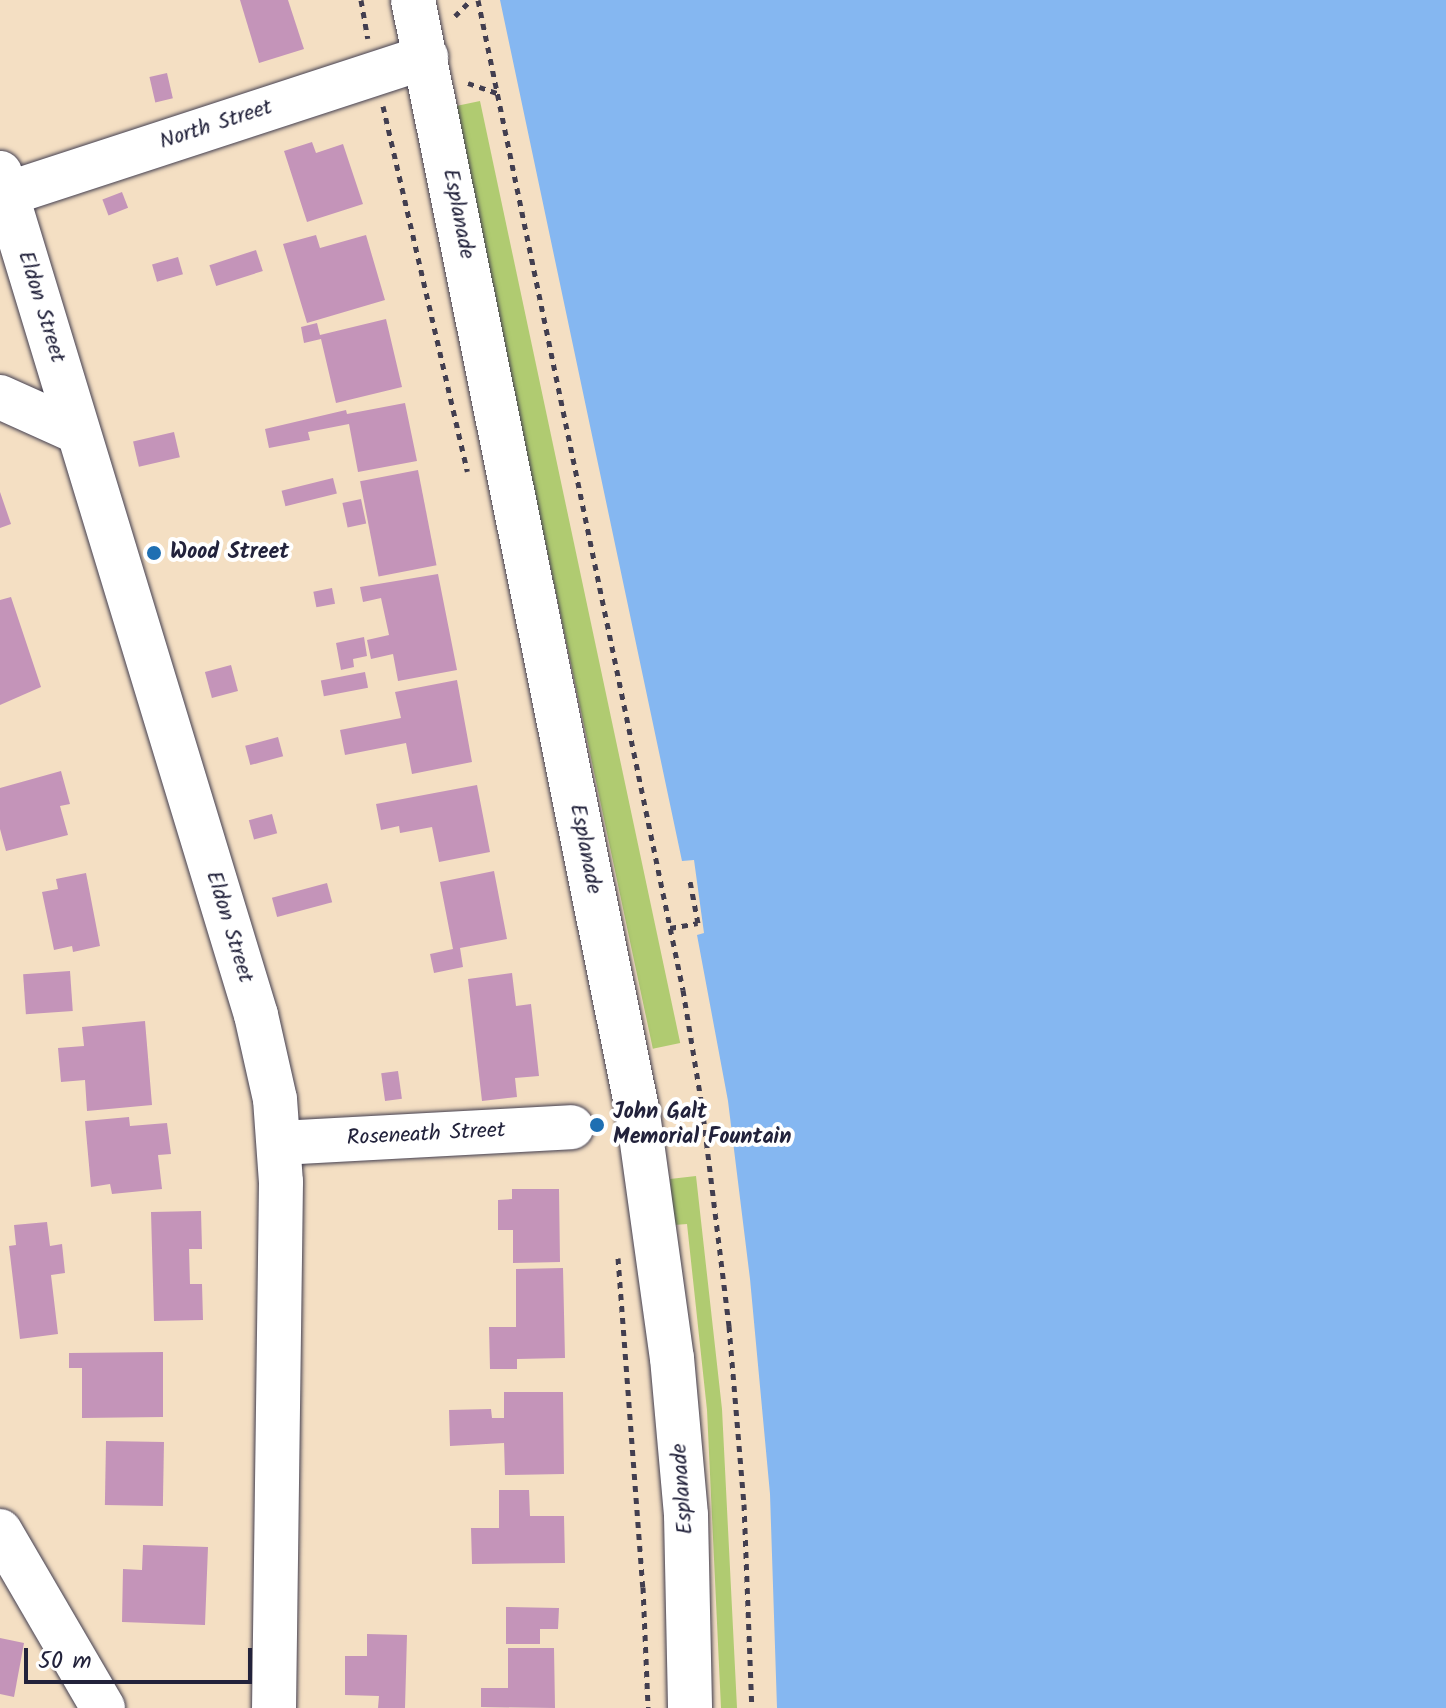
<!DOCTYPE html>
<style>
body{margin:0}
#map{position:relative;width:1446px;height:1708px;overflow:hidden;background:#f4dfc3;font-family:Kalam,sans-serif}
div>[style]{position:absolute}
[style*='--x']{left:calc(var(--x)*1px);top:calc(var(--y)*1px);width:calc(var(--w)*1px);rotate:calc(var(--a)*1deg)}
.green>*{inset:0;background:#b0cb71;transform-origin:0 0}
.water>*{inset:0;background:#85b7f1}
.building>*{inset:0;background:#c494b9;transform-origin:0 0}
.path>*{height:5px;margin-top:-2.5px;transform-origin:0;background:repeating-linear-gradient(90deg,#423e4f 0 6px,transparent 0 12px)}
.roads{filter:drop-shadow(0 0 2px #423e4f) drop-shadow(0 0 2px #423e4f)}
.minor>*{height:44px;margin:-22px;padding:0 22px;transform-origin:22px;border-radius:22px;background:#fff}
.major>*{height:44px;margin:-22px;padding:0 22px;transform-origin:22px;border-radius:22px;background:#fff}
.dots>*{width:22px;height:22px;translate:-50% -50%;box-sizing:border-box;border:4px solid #fff;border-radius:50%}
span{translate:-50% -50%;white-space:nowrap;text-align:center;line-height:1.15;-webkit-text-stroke:8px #fff;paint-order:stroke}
.street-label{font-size:22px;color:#22223b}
.poi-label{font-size:22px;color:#22223b;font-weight:700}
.left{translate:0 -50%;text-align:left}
.scale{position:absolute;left:24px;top:1648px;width:228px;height:36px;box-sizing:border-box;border:4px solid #22223b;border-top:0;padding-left:10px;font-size:24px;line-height:28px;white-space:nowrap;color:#22223b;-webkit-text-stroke:6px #fff;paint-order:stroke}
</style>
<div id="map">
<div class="green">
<div style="left:480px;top:101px;width:963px;height:28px;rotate:78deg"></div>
<div style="clip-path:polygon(696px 1176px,722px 1409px,737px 1708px,721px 1708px,707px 1410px,687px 1224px,674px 1225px,670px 1179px)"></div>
</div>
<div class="water">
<div style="clip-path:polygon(500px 0,1446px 0,1446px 1708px,777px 1708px,770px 1494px,750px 1279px,728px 1101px,697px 935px,704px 933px,694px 860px,682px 861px)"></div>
</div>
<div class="building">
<div style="clip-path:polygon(240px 0,288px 0,304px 49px,259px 63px)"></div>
<div style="left:167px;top:73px;width:26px;height:18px;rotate:77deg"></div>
<div style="clip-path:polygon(312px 142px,316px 153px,343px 144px,363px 204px,307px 222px,284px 151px)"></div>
<div style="left:122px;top:192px;width:17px;height:21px;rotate:69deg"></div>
<div style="clip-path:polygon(316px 235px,320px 248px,366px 235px,385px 300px,307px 323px,283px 244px)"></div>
<div style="left:256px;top:250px;width:22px;height:49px;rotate:72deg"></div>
<div style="left:178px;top:257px;width:18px;height:27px;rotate:74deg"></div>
<div style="clip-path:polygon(386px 319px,402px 387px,336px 403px,321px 339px,304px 343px,301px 327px,317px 323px,320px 335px)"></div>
<div style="clip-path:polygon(405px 403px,417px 461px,358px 472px,349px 424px,308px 432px,310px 440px,269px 448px,265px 429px,346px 410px,347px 414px)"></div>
<div style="left:174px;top:432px;width:26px;height:42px;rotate:77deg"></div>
<div style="left:418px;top:470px;width:97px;height:59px;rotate:79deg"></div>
<div style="left:333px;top:478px;width:16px;height:53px;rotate:76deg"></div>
<div style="clip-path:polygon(0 492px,11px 524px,0 528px)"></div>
<div style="left:361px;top:499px;width:25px;height:19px;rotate:78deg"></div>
<div style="clip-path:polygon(438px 574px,457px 670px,398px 681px,393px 654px,371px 659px,367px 640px,389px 635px,381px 598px,363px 602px,360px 587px)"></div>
<div style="left:332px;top:588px;width:16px;height:19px;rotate:79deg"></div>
<div style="clip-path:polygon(11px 597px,41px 687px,0 705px,0 600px)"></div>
<div style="clip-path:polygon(364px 637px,367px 656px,353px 659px,354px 667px,341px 670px,336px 643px)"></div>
<div style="left:231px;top:665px;width:27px;height:27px;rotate:75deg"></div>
<div style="left:365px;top:672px;width:16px;height:45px;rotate:79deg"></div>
<div style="clip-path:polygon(457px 680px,472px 762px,412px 774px,406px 743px,345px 755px,340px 730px,401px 718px,395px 692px)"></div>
<div style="left:278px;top:737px;width:20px;height:34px;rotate:75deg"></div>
<div style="clip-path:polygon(61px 771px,70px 804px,60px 806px,68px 835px,6px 851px,0 829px,0 788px)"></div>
<div style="clip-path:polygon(477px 785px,490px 852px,439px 862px,432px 827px,400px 833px,399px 826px,381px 830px,376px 804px)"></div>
<div style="left:272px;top:814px;width:20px;height:24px;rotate:75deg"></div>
<div style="clip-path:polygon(494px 871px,507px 939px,460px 948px,463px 967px,434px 973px,430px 954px,453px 949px,440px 882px)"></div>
<div style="clip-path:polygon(86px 873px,100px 946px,73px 952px,72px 946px,54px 950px,42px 892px,58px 889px,56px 879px)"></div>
<div style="left:327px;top:883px;width:20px;height:57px;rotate:75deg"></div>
<div style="left:70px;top:971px;width:40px;height:47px;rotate:86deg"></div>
<div style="clip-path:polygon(512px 973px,516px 1006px,531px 1004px,539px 1076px,515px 1078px,517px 1097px,482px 1101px,468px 979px)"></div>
<div style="clip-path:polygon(145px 1021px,152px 1105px,87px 1111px,85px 1080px,61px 1082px,58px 1048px,84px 1046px,82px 1027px)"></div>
<div style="left:398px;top:1071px;width:28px;height:17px;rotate:82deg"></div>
<div style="clip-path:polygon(129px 1117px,130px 1126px,167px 1123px,171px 1154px,158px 1155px,162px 1189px,112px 1194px,110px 1184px,91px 1187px,85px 1121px)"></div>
<div style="clip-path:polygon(512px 1189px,559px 1189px,560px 1262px,513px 1263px,513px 1230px,498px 1230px,498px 1200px,512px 1199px)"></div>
<div style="clip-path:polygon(201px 1211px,202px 1249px,189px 1249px,190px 1284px,202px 1284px,203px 1320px,154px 1321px,151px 1212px)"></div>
<div style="clip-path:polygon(47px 1222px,50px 1246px,62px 1244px,65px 1273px,51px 1275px,58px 1334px,20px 1339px,9px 1246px,16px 1245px,14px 1225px)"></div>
<div style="clip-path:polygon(563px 1268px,565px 1358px,517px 1359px,517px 1369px,490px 1369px,489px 1327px,516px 1327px,516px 1269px)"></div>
<div style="clip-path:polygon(163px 1352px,163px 1417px,82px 1418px,82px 1368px,69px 1368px,69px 1353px)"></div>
<div style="clip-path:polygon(504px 1392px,563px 1392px,564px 1474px,505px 1475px,504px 1443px,450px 1446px,449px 1410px,491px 1409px,492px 1418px,504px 1418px)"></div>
<div style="left:106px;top:1441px;width:58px;height:64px;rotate:1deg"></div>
<div style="clip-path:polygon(499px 1490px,529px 1490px,530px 1516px,564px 1516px,565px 1563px,472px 1564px,471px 1528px,499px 1528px)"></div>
<div style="clip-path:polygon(143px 1545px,208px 1547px,205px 1625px,122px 1622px,123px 1569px,142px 1570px)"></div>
<div style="clip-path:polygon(506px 1607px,559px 1608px,558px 1629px,540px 1629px,540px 1644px,506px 1644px)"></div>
<div style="clip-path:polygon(367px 1634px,407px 1635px,405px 1708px,378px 1708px,379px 1696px,345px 1695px,345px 1656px,367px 1656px)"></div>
<div style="clip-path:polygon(0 1638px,24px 1643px,14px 1697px,0 1694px)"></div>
<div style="clip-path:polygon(508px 1648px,554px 1648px,555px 1708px,481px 1707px,481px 1688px,508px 1688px)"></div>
</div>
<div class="path">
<div style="--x:361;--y:0;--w:39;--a:80"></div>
<div style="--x:478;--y:0;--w:1011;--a:78.3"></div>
<div style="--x:683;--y:990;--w:118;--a:80.7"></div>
<div style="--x:702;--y:1106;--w:222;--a:83"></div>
<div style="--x:729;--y:1326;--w:179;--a:85.2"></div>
<div style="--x:744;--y:1504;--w:204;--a:87.8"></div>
<div style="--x:455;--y:16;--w:23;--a:-45"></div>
<div style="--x:468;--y:83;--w:31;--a:19"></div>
<div style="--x:383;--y:106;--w:375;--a:77"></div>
<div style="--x:670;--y:928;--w:28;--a:-10"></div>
<div style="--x:698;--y:923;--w:43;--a:-100.8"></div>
<div style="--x:675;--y:1109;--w:27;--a:-6"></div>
<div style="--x:618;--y:1258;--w:330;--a:85.7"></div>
<div style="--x:643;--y:1587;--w:121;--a:87.6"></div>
</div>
<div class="roads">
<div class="minor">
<div style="--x:413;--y:0;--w:1136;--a:78.58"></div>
<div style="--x:638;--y:1114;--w:246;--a:82.1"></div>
<div style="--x:672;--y:1358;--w:158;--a:84.9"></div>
<div style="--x:686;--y:1515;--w:193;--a:88.8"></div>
<div style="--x:7;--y:194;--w:441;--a:-18.1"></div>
<div style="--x:0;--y:397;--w:85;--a:24.2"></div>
<div style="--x:279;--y:1143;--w:293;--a:-3.1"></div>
<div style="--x:0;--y:1531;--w:205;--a:59.8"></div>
</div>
<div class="major">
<div style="--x:0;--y:173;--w:880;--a:73.09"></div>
<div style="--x:256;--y:1015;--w:86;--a:77.3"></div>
<div style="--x:275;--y:1099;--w:83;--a:85.9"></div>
<div style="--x:281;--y:1182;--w:526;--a:90.76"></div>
</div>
</div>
<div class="dots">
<div style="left:154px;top:553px;background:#1f6fb2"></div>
<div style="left:597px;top:1125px;background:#1f6fb2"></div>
</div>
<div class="street-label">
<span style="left:216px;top:125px;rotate:-18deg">North Street</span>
<span style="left:458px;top:214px;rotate:79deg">Esplanade</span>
<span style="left:41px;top:307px;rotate:73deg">Eldon Street</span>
<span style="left:585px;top:849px;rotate:79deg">Esplanade</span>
<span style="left:229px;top:927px;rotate:73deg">Eldon Street</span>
<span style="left:426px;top:1135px;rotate:-3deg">Roseneath Street</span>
<span style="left:683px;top:1489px;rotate:-94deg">Esplanade</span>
</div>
<div class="poi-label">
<span class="left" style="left:170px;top:553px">Wood Street</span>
<span class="left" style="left:613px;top:1125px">John Galt<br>Memorial Fountain</span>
</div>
<div class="scale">50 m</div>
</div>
